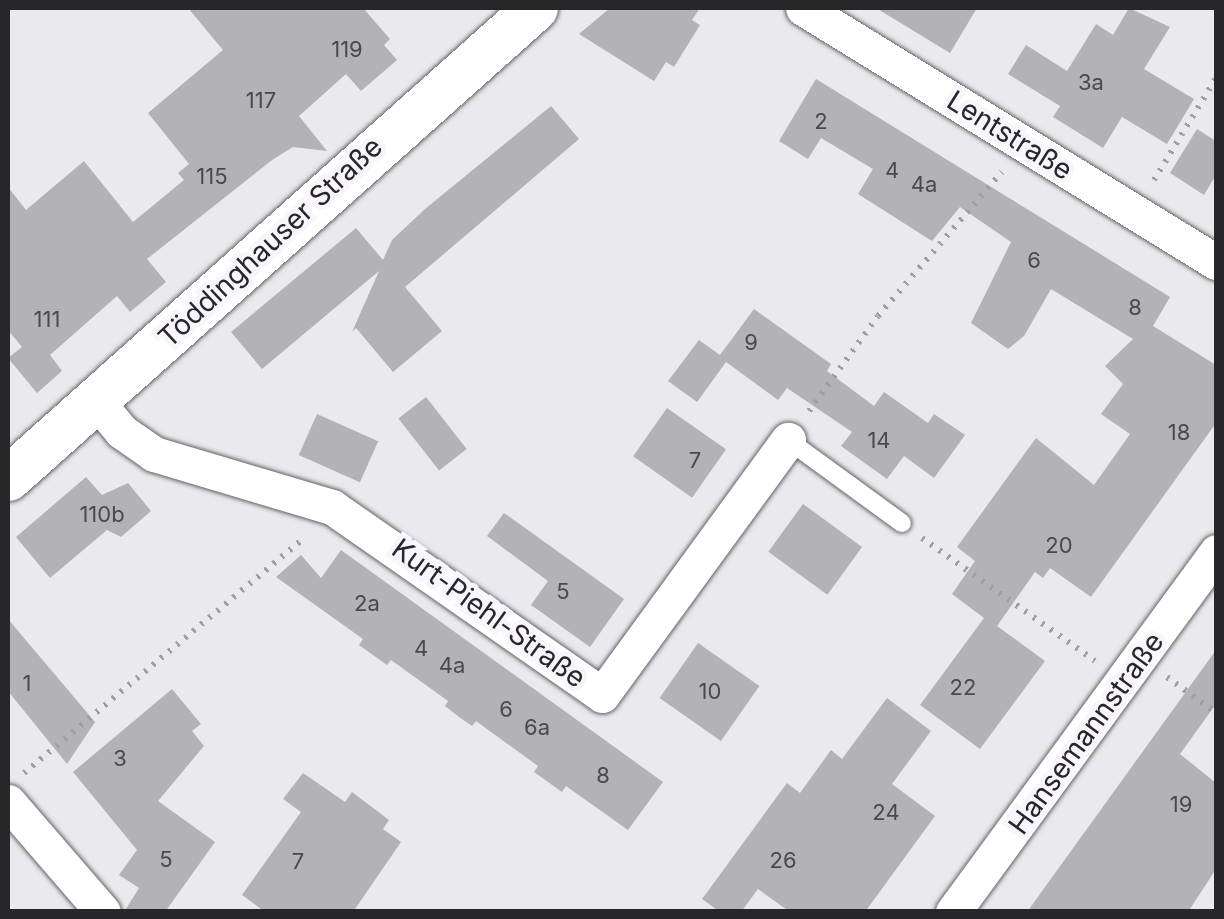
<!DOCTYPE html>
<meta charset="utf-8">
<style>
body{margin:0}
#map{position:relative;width:1224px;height:919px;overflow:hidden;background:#eae9ee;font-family:Inter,sans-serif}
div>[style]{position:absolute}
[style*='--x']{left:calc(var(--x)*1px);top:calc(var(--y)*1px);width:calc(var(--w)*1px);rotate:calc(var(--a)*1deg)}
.building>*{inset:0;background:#b3b2b7;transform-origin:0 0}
.path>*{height:6px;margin-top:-3px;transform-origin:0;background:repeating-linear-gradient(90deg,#9f9ea1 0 2.5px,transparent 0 10.5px)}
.roads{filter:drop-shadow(0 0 2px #636267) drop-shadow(0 0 2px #636267)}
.service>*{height:18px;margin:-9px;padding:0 9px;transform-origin:9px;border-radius:9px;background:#fff}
.minor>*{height:35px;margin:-17.5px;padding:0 17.5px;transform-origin:17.5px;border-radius:17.5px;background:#fff}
.tertiary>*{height:45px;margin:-22.5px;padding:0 22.5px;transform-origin:22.5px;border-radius:22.5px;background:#fff}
span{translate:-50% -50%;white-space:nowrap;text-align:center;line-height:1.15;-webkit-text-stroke:10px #f8f6fc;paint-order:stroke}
.number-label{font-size:22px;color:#4a494c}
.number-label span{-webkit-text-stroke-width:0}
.street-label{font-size:28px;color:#272628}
.frame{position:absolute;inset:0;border:10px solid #272628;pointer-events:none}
</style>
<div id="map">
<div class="building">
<div style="clip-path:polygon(188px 8px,363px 8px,390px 39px,384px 45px,397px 60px,361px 91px,346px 74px,299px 116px,327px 151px,293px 147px,272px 160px,147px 259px,166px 282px,130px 312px,117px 296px,50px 355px,62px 371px,37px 393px,8px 358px,22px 347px,8px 330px,8px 187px,26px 210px,84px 161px,133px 222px,184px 180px,178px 173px,189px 164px,148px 113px,223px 50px)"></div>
<div style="clip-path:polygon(610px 8px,700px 8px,692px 20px,700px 25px,674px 67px,666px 62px,654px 81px,579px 34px)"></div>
<div style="clip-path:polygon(876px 8px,977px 8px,950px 53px)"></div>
<div style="clip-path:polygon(1129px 8px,1170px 27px,1144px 69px,1194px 99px,1167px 144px,1122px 117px,1103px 148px,1053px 117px,1060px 106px,1008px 74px,1026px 45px,1067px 71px,1096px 24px,1113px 35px)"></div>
<div style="clip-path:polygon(816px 79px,1170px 297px,1153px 326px,1216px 365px,1216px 423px,1091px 597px,1050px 568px,1043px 578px,1035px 572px,997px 626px,1045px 661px,980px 749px,920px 705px,984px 618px,952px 594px,975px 561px,957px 547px,1036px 438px,1094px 485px,1130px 434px,1101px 414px,1123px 384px,1105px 366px,1133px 339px,1051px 289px,1024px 336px,1008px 349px,971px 323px,1011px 242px,960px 207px,932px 241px,858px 194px,873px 169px,821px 138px,808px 159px,779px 141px)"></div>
<div style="clip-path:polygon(551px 106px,579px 139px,405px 287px,442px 331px,393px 372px,356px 328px,352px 332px,379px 271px,262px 369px,231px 332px,356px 228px,383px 260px,392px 240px,425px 209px)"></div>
<div style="clip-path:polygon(1197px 129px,1216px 141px,1216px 175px,1204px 195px,1170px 173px)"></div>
<div style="clip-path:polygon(754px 309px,831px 364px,827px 371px,874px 406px,884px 392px,928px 423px,934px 414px,965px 435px,934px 478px,904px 456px,887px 479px,841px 446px,852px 432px,787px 388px,778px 400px,726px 362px,697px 402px,668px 381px,699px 340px,720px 355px)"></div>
<div style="left:426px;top:397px;width:66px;height:35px;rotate:52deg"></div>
<div style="left:667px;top:408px;width:72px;height:59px;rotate:35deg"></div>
<div style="left:317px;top:414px;width:67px;height:45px;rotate:24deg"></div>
<div style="clip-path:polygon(86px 477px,102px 495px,128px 483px,151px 511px,121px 537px,107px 530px,50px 578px,16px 537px)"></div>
<div style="left:803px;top:504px;width:73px;height:59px;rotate:36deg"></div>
<div style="clip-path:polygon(504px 513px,624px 599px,590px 647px,531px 605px,548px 581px,487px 536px)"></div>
<div style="clip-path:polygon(341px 550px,663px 782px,628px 830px,566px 786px,562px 792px,534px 772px,538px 766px,476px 721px,472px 726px,459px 717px,445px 706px,448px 701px,391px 660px,387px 665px,359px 645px,363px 639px,276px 577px,301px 555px,321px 578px)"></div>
<div style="clip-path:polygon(8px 619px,95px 722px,67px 764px,8px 691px)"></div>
<div style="left:698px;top:643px;width:75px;height:67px;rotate:35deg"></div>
<div style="clip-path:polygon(1216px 650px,1216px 704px,1180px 754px,1216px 783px,1216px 869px,1188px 912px,1027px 912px)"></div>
<div style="clip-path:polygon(172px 689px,201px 724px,192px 731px,204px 746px,158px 801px,215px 842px,165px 912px,124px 912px,139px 888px,119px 875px,137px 850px,73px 772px)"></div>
<div style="clip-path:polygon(887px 698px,931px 731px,892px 784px,935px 816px,865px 912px,790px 912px,758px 889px,741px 912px,720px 912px,702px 899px,787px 783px,800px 793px,831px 750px,842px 759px)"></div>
<div style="clip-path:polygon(303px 773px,345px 802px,352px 792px,389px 820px,383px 829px,401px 842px,353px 912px,265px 912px,242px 895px,301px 812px,283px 799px)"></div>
</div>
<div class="path">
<div style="--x:1154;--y:180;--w:119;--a:-58.7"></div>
<div style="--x:809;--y:411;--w:117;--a:-54"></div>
<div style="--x:878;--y:316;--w:190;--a:-49.3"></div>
<div style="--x:922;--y:538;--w:212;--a:35.4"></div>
<div style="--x:1167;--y:677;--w:61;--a:36.3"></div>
<div style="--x:24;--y:773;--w:367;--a:-40"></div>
</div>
<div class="roads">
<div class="service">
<div style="--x:788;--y:440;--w:141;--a:36.1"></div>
</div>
<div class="minor">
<div style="--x:803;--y:8;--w:485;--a:31.6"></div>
<div style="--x:97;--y:402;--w:38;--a:50"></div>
<div style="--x:121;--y:431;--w:40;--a:34.9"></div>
<div style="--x:154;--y:454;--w:186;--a:16.6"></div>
<div style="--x:332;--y:507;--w:329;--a:34.8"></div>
<div style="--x:602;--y:695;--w:316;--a:-53.9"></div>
<div style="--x:8;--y:802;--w:145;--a:49.2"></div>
<div style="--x:953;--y:912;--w:446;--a:-53.8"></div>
</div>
<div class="tertiary">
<div style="--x:8;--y:478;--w:706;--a:-41.73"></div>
</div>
</div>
<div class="number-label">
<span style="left:347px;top:50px">119</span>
<span style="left:1091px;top:83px">3a</span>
<span style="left:261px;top:101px">117</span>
<span style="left:821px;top:122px">2</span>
<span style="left:892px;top:171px">4</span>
<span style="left:212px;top:177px">115</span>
<span style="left:924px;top:185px">4a</span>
<span style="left:1034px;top:261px">6</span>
<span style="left:1135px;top:308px">8</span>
<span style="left:47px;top:320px">111</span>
<span style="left:751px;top:343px">9</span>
<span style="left:1179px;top:433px">18</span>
<span style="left:879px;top:441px">14</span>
<span style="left:695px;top:461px">7</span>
<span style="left:102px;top:515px">110b</span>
<span style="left:1059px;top:546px">20</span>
<span style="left:563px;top:592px">5</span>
<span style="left:367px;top:604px">2a</span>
<span style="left:421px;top:649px">4</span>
<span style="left:452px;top:666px">4a</span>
<span style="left:27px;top:684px">1</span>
<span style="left:963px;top:688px">22</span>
<span style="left:710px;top:692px">10</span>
<span style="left:506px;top:710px">6</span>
<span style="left:537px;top:728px">6a</span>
<span style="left:120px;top:759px">3</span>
<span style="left:603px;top:776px">8</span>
<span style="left:1181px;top:805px">19</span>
<span style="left:886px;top:813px">24</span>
<span style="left:166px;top:860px">5</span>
<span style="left:783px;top:861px">26</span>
<span style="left:298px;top:862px">7</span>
</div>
<div class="street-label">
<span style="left:1010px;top:135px;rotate:32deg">Lentstraße</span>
<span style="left:270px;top:242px;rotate:-43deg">Töddinghauser Straße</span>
<span style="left:489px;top:613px;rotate:36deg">Kurt-Piehl-Straße</span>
<span style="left:1086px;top:733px;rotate:-54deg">Hansemannstraße</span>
</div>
<div class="frame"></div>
</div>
